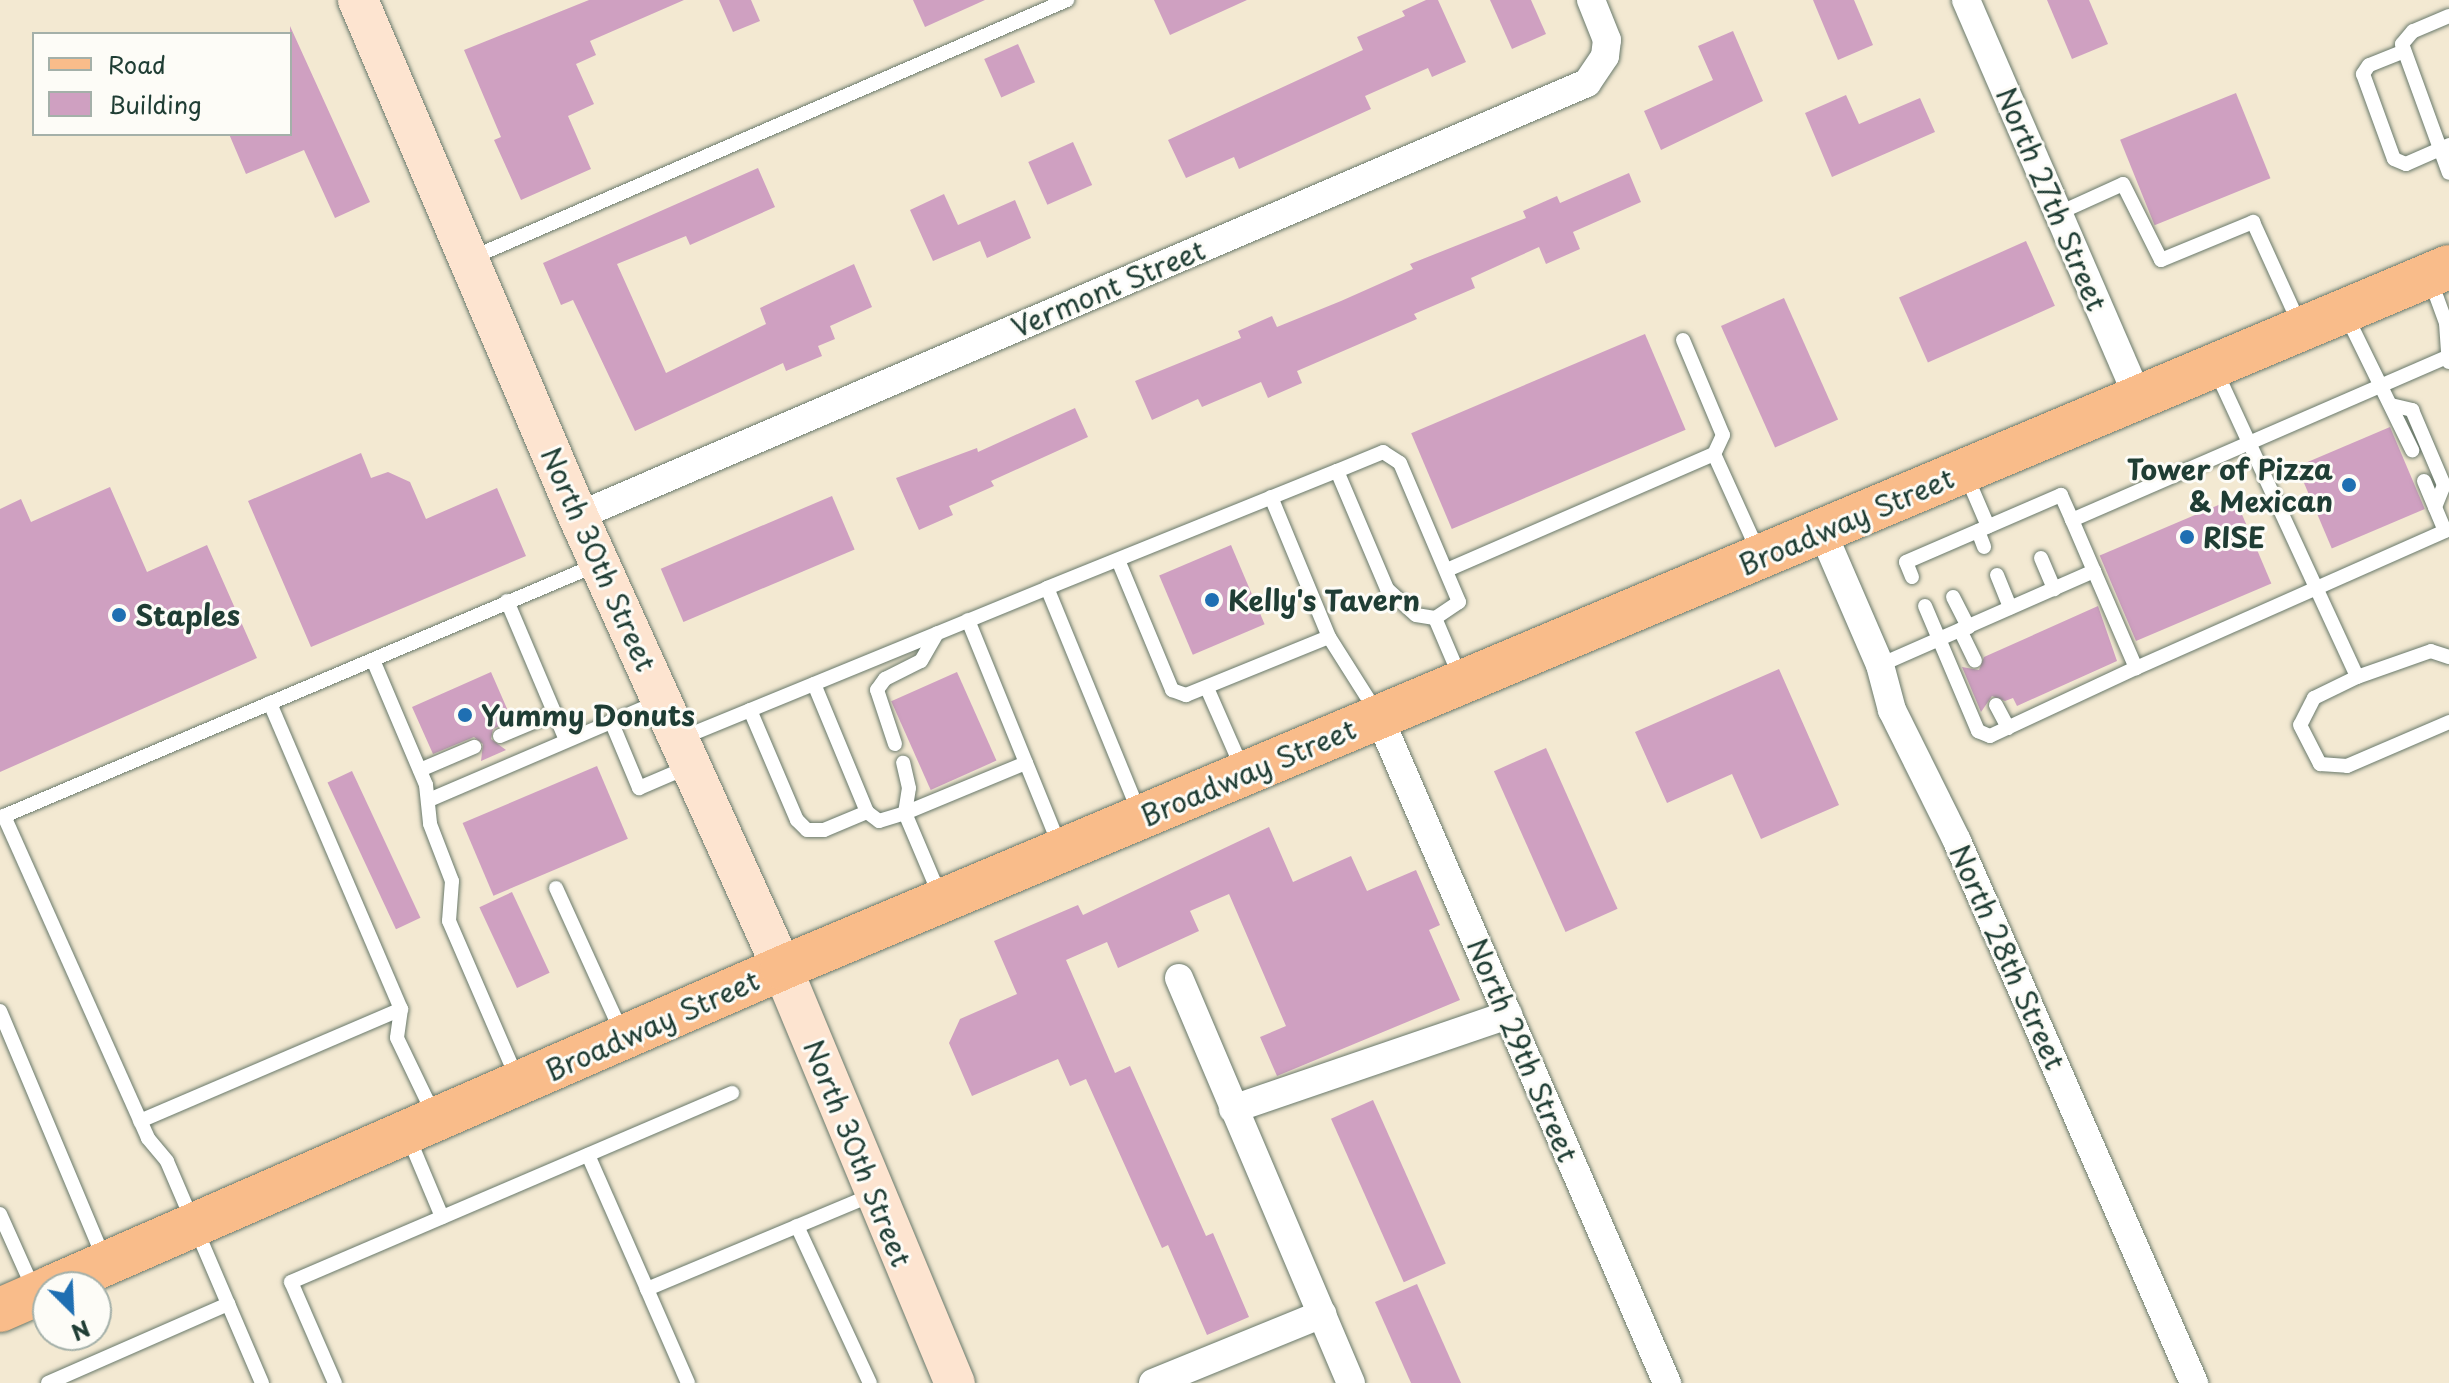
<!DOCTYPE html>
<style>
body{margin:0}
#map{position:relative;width:2449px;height:1383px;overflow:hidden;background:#f3e9d2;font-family:"Playpen Sans",sans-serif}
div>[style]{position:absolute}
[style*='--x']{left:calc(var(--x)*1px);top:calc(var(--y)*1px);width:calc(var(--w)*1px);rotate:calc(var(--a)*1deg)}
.building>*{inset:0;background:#cfa0c1;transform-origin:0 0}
.roads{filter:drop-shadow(0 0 2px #69796b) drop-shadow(0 0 2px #69796b)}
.lane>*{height:14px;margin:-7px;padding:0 7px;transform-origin:7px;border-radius:7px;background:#fff}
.street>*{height:28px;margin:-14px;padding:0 14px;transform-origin:14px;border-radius:14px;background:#fff}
.secondary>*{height:40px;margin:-20px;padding:0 20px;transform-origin:20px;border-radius:20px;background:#fde4d0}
.primary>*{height:44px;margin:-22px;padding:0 22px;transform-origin:22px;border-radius:22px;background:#f9bc8a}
.dots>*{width:22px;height:22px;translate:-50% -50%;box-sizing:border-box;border:4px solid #fdfcf7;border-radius:50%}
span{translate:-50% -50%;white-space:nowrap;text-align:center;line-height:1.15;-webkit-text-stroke:6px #fdfcf7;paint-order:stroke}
.street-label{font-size:28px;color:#1f3d34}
.poi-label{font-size:28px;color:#1f3d34;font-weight:700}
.right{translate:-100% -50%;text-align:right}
.left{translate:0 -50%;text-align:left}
.legend{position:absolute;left:32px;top:32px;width:260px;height:104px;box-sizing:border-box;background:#fdfcf7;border:2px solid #a4b0a9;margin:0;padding:10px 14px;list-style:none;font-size:24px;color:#1f3d34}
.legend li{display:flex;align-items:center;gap:16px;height:40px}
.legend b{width:40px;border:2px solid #a4b0a9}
.north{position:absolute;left:32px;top:1271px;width:80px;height:80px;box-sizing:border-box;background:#fdfcf7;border:2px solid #a4b0a9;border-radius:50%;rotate:156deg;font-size:22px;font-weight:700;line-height:32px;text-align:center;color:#1f3d34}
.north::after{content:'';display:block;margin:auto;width:28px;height:36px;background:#1f6fb2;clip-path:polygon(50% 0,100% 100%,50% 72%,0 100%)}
</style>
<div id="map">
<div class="building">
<div style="clip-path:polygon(589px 0,684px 0,590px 41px,596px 55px,576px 64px,594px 104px,568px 116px,591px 169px,521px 200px,494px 140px,501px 137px,464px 50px)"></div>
<div style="clip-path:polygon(719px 0,751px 0,760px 21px,733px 32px)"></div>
<div style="clip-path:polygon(913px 0,985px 0,925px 27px)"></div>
<div style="clip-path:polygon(1154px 0,1247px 0,1170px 35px)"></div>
<div style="clip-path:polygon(1426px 0,1438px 0,1466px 62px,1432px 77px,1428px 68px,1365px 96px,1371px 109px,1239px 169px,1234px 157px,1186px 178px,1168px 140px,1363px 50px,1357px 37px,1405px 16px,1402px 11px)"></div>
<div style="clip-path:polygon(1490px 0,1531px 0,1546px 34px,1512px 49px)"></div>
<div style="clip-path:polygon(1813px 0,1854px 0,1873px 45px,1838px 60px)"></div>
<div style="clip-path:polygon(2047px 0,2089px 0,2108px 44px,2072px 59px)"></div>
<div style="clip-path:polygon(290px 26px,370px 202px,335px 218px,304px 150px,246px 174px,229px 134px,290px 134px)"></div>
<div style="clip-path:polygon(1733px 31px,1763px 101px,1661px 150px,1644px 111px,1713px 80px,1698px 46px)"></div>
<div style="left:1018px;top:44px;width:42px;height:37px;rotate:66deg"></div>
<div style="left:2236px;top:93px;width:92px;height:125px;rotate:68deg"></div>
<div style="clip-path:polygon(1846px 95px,1859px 124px,1920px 98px,1935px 132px,1832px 177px,1805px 113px)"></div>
<div style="left:1073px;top:142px;width:47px;height:49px;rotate:66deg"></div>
<div style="clip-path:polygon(758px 168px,775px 207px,690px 245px,686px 236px,617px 264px,666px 373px,766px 324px,760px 308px,854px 264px,872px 307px,830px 326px,835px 339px,818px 346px,822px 356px,786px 371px,783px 363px,635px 431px,573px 300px,561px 305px,543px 263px)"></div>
<div style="clip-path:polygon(1629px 173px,1641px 202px,1573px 232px,1580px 249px,1546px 264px,1539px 247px,1471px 278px,1475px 288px,1414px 314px,1417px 319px,1297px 371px,1302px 383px,1268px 398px,1261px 382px,1202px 407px,1198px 399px,1152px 420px,1135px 381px,1241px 338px,1238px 331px,1272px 316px,1277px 327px,1341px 301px,1413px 269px,1410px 264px,1526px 218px,1523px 211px,1557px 196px,1560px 203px)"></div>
<div style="clip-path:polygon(944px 194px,958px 225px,1015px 200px,1031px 238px,987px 258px,980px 241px,933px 261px,910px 210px)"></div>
<div style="left:2026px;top:241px;width:71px;height:139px;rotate:66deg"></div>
<div style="left:1784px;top:298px;width:133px;height:69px;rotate:66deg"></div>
<div style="left:1645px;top:334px;width:104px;height:254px;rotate:67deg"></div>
<div style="clip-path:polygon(1075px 408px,1088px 437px,991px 481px,994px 486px,949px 506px,953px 515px,919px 530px,896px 478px,977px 448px,978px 452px)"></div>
<div style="left:2390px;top:427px;width:89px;height:101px;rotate:67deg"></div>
<div style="clip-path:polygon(361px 453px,371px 478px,388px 472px,410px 482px,426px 519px,497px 488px,526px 556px,311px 647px,248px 501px)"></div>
<div style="clip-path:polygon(110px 487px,147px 572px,207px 545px,257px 658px,0 772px,0 509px,21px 499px,31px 522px)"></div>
<div style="left:832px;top:496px;width:58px;height:186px;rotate:67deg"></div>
<div style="left:2235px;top:498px;width:93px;height:147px;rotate:67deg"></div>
<div style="left:1231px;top:545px;width:86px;height:78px;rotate:67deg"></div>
<div style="clip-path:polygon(2098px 606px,2117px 661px,2017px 706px,2013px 698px,2005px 701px,1992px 696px,1981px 712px,1962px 667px,1979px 670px,1984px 657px)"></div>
<div style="clip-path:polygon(1779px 669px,1839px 805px,1761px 839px,1732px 774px,1667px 803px,1635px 732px)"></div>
<div style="clip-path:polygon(491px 672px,512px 720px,493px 729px,491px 739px,506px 750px,481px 761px,483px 744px,474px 737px,433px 754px,412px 707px)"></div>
<div style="left:957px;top:672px;width:97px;height:72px;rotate:66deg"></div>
<div style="left:1546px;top:748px;width:176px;height:57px;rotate:66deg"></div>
<div style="left:597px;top:766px;width:79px;height:146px;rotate:67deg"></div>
<div style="left:352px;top:771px;width:162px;height:27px;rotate:65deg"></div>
<div style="clip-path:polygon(1269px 827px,1293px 882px,1351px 856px,1367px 891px,1416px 870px,1440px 925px,1429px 930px,1460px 1000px,1277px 1076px,1260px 1037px,1286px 1026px,1229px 894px,1190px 911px,1199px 931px,1118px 968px,1107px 942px,1066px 960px,1115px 1073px,1130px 1066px,1206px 1236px,1213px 1233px,1249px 1317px,1207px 1335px,1168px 1245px,1162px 1248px,1086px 1079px,1070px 1086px,1058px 1059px,972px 1096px,949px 1043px,960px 1019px,1017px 994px,994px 941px,1078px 905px,1083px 915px)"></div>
<div style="left:512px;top:892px;width:89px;height:36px;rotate:65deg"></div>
<div style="left:1373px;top:1100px;width:179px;height:46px;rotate:66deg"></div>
<div style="clip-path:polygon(1417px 1284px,1461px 1383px,1411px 1383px,1375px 1302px)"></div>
</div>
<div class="roads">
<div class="lane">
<div style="--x:2449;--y:16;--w:39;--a:157"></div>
<div style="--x:2413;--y:31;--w:17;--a:130"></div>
<div style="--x:2402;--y:44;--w:137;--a:70"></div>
<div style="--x:2402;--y:52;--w:35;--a:158"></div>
<div style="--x:2369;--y:65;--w:11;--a:124"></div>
<div style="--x:2363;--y:74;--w:90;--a:70"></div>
<div style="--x:2394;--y:159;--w:13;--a:23"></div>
<div style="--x:2406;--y:164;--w:47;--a:-23.8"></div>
<div style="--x:2059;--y:213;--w:70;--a:-24.4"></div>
<div style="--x:2123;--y:184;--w:85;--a:63.4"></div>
<div style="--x:2161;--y:260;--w:100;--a:-22.4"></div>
<div style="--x:2253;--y:222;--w:113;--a:65.5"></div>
<div style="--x:469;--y:259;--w:652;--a:-23.42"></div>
<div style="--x:2430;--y:279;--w:47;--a:70"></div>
<div style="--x:2446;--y:323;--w:39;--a:86"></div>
<div style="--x:2345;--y:313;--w:153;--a:63.9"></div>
<div style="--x:1683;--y:340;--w:103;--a:67.2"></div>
<div style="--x:1723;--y:435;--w:21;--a:115"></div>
<div style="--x:2215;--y:369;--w:339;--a:65.2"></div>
<div style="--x:2391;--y:405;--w:22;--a:13"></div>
<div style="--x:2412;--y:410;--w:82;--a:66.9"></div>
<div style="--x:2444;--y:485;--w:24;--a:112"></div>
<div style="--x:1337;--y:471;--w:50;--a:-22.4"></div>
<div style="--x:1383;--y:452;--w:20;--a:33"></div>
<div style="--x:1400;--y:463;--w:151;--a:67"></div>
<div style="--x:1459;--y:602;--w:29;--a:146"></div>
<div style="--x:1966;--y:475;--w:56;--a:66.7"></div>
<div style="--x:2424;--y:481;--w:54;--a:67.2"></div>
<div style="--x:1271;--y:497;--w:152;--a:67.5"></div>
<div style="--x:1978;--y:531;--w:17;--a:69"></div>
<div style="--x:2041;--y:558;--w:34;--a:67"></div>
<div style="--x:1118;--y:560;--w:141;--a:67.4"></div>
<div style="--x:1172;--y:690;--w:15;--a:20"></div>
<div style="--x:1186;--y:695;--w:154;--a:-22.1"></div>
<div style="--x:1329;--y:637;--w:90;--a:57.7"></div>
<div style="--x:1447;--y:570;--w:291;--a:-23.5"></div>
<div style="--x:1714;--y:454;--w:109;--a:65.6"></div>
<div style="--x:2094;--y:571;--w:56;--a:-113.3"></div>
<div style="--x:2072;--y:520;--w:409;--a:-23.5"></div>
<div style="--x:1997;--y:575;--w:35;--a:68"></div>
<div style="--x:1912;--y:577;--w:16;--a:-112"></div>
<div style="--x:1906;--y:562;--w:169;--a:-23.4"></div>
<div style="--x:2061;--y:495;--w:27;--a:66"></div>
<div style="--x:1953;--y:597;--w:34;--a:63"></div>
<div style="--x:507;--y:601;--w:151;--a:67"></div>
<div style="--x:1925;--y:606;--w:136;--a:67"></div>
<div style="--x:1978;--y:731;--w:13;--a:23"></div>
<div style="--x:1990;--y:736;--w:161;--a:-25"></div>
<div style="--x:968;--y:620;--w:245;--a:67.9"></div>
<div style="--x:1960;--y:630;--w:34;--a:64"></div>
<div style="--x:2449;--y:657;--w:19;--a:-162"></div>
<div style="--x:2431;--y:651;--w:78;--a:160.6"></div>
<div style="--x:2357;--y:677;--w:48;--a:154"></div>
<div style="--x:2314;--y:698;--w:30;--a:117"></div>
<div style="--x:2300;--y:725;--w:44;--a:62.9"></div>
<div style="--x:2320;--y:764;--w:27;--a:4"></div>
<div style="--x:2347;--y:766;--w:111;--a:-23.3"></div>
<div style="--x:373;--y:660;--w:136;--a:67"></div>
<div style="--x:426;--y:785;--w:39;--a:84"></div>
<div style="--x:430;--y:824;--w:61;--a:68.9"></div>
<div style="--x:452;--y:881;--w:40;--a:94.3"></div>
<div style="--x:449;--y:921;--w:171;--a:66.6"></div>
<div style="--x:1880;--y:665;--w:234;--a:-23.7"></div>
<div style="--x:2094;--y:571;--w:106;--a:66.6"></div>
<div style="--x:2136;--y:668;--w:342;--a:-23.9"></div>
<div style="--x:814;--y:684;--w:139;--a:67.5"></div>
<div style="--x:867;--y:812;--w:15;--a:37"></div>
<div style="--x:879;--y:821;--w:27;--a:-17"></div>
<div style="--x:905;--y:813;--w:25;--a:-81"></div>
<div style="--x:909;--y:788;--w:26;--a:-103"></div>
<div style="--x:1207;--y:688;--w:90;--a:66.3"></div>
<div style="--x:1996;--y:705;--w:26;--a:62"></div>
<div style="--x:750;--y:710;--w:120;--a:66.9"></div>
<div style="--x:797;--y:820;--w:14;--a:45"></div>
<div style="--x:807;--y:830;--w:17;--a:0"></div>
<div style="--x:824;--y:830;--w:47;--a:-22.7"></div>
<div style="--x:611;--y:721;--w:73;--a:67.3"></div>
<div style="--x:639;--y:788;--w:53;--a:-23.2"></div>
<div style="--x:500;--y:736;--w:60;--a:-22.7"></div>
<div style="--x:682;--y:738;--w:395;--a:-22.3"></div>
<div style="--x:895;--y:744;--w:57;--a:-108.4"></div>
<div style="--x:877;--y:690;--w:14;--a:-54"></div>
<div style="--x:885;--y:679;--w:40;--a:-26.6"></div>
<div style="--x:921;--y:661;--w:32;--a:-60"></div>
<div style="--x:420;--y:770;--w:59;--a:-23.1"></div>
<div style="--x:429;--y:800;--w:251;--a:-23.2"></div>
<div style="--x:1139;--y:812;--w:242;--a:-112.3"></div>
<div style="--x:1047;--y:588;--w:313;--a:-22"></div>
<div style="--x:1337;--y:471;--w:128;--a:67"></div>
<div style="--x:1387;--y:589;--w:39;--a:42"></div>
<div style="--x:1416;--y:615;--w:19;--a:9"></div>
<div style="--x:1435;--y:618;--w:66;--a:66.9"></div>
<div style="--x:556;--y:888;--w:159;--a:65.5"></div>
<div style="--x:941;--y:898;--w:92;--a:-113"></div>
<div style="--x:905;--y:813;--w:131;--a:-22.5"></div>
<div style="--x:401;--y:1009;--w:29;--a:98"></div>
<div style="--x:397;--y:1038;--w:85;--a:64.3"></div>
<div style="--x:0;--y:1011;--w:269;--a:67.2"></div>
<div style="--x:140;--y:1121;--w:284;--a:-23.2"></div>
<div style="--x:401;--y:1009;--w:333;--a:-113.2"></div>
<div style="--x:408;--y:1136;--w:88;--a:67.2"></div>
<div style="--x:588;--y:1155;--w:146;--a:66.2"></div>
<div style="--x:0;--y:1214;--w:83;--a:65.9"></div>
<div style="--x:797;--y:1226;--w:173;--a:65.1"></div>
<div style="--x:48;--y:1383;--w:197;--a:-23.7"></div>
<div style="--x:262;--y:1383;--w:241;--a:-113.2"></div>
<div style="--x:167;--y:1161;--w:30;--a:-130"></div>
<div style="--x:148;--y:1138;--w:353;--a:-114.1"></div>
<div style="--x:4;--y:816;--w:643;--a:-22.98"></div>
<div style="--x:335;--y:1383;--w:110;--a:-113.5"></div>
<div style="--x:291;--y:1282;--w:480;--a:-23.2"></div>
<div style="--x:688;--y:1383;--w:103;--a:-113.6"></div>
<div style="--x:647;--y:1289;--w:246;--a:-22.7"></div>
</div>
<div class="street">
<div style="--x:1966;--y:0;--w:434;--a:66.6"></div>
<div style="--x:578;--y:516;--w:1098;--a:-23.23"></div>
<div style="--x:1587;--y:83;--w:32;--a:-56"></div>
<div style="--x:1605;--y:56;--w:16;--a:-83"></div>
<div style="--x:1607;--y:40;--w:43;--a:-111.8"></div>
<div style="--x:1822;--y:531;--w:146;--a:66.6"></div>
<div style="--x:1880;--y:665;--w:47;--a:75.1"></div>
<div style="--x:1892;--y:710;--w:146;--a:63.6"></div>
<div style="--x:1957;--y:841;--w:592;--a:66.38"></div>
<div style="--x:1379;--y:717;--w:726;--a:66.61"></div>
<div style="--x:1179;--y:978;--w:440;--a:67"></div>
<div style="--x:1233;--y:1109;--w:291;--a:-18.9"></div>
<div style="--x:1153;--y:1383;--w:183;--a:-22.2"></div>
</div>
<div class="secondary">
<div style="--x:358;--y:0;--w:561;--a:66.91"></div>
<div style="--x:578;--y:516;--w:496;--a:65.7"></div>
<div style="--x:782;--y:968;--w:450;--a:67.4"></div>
</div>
<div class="primary">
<div style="--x:52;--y:1287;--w:797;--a:-23.6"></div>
<div style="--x:782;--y:968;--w:1808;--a:-22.81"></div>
<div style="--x:0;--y:1310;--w:52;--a:-23.6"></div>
</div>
</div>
<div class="dots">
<div style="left:2349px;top:485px;background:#1f6fb2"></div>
<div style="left:2187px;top:537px;background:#1f6fb2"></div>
<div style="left:1212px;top:600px;background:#1f6fb2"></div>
<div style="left:119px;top:615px;background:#1f6fb2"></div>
<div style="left:465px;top:715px;background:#1f6fb2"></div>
</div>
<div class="street-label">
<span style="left:2052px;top:199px;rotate:67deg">North 27th Street</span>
<span style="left:1108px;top:288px;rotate:-23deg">Vermont Street</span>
<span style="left:1846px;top:521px;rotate:-23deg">Broadway Street</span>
<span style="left:599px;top:559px;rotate:66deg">North 30th Street</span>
<span style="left:1248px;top:772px;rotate:-23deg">Broadway Street</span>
<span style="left:2008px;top:957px;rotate:66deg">North 28th Street</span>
<span style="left:652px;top:1025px;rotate:-24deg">Broadway Street</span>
<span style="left:1523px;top:1050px;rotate:67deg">North 29th Street</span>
<span style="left:858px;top:1153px;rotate:68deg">North 30th Street</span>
</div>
<div class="poi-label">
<span class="right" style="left:2333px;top:485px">Tower of Pizza<br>&amp; Mexican</span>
<span class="left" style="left:2203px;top:537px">RISE</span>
<span class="left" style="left:1228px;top:600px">Kelly's Tavern</span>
<span class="left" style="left:135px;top:615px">Staples</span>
<span class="left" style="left:481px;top:715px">Yummy Donuts</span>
</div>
<ul class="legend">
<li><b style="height:10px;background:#f9bc8a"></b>Road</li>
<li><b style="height:22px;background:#cfa0c1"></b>Building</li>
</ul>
<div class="north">N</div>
</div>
